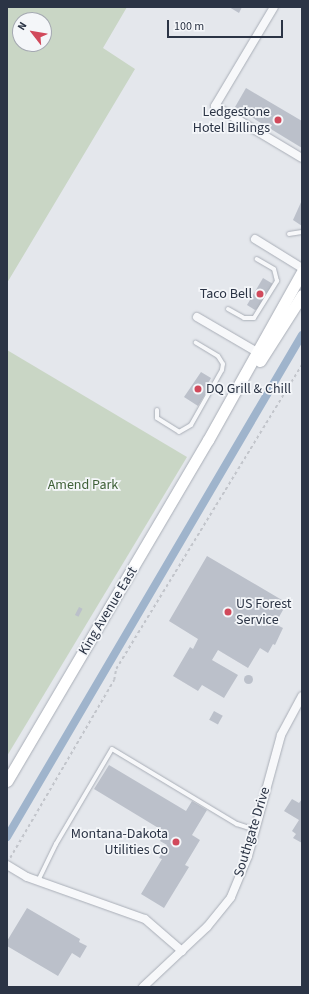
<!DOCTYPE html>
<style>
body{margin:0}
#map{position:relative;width:309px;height:994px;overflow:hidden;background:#e4e7ec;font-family:"Source Sans 3",sans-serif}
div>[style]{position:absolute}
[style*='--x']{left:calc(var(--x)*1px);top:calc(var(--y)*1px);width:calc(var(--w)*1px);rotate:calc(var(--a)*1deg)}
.green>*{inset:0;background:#c9d6c5}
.canal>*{height:8px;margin:-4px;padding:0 4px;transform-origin:4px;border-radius:4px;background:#9fb4cc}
.building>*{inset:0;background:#bbc0ca;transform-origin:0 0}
.round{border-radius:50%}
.path>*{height:1.5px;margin-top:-0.75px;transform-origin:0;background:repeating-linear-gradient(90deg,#c2c5cb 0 3px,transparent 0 6px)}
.roads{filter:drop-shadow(0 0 1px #a9aeb7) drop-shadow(0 0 1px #a9aeb7)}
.service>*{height:4px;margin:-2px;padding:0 2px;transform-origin:2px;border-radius:2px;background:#f7f8fa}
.minor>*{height:8px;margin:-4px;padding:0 4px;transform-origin:4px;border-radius:4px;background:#f7f8fa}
.secondary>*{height:11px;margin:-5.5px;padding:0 5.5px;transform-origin:5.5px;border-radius:5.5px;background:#fff}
.dots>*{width:11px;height:11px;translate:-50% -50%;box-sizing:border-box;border:2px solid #f4f6f9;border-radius:50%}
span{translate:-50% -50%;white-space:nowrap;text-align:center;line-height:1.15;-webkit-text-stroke:3.5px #f4f6f9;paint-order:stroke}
.poi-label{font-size:14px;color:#2b3445}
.right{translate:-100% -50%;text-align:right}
.left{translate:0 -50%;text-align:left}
.park-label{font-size:14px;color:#3f6138}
.street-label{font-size:14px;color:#2b3445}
.frame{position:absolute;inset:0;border:8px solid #2b3445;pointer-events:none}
.north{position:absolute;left:12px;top:12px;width:40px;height:40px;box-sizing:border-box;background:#f4f6f9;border:1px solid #a4a8b1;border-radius:50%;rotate:301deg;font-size:11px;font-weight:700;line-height:16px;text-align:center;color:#2b3445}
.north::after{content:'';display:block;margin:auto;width:14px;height:18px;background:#d1495b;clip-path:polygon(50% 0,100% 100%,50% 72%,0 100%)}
.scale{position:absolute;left:167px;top:20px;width:116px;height:18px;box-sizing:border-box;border:2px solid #2b3445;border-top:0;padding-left:5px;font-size:12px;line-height:14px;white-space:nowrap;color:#2b3445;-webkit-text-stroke:3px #f4f6f9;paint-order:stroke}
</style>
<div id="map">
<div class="green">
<div style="clip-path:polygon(evenodd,7px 7px,127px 7px,103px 48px,135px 69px,7px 283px,7px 7px,20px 20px,44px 20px,44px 44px,20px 44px,20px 20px)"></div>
<div style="clip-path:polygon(7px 350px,187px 457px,7px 756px)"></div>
</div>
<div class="canal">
<div style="--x:7;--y:837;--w:582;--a:-59.56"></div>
</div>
<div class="building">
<div style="clip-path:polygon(229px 7px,242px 7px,239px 13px)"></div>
<div style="clip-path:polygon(246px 88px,302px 121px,302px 148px,235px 107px)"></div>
<div style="clip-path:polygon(302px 200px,302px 226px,293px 220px)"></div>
<div style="clip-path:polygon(263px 278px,273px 284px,258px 309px,255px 310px,247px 305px)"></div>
<div style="clip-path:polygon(201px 372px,211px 378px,207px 385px,210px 386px,198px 406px,184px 397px)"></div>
<div style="clip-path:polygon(207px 556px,287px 603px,275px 624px,283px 628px,275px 645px,273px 644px,268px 653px,260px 648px,248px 668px,218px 650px,212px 660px,238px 675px,224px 698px,202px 685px,198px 691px,173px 676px,190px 647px,193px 649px,198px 639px,169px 621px)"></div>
<div style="left:79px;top:607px;width:4px;height:9px;rotate:27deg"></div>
<div class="round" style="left:243.5px;top:674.5px;width:9px;height:9px"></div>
<div style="left:214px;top:711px;width:10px;height:10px;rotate:29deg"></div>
<div style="clip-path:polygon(109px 765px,186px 811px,192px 801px,207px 810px,192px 835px,200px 840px,185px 865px,189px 867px,164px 908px,141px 894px,162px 859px,159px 858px,167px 845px,160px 841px,165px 832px,94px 789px)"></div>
<div style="clip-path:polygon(292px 799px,299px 803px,302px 799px,302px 843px,293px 838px,296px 834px,292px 831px,299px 820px,284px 811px)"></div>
<div style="clip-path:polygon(27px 908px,80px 939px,79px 942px,87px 946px,80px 958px,72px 953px,58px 976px,7px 946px,7px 941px)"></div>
</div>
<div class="path">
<div style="--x:10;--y:858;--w:206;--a:-59.7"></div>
<div style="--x:114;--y:680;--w:11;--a:-80"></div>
<div style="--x:116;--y:669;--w:357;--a:-58.6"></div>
</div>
<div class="roads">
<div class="service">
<div style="--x:289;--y:234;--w:13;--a:-9"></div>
<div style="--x:228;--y:309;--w:18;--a:29"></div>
<div style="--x:244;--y:318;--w:10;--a:0"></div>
<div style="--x:254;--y:318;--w:44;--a:-58.1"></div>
<div style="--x:277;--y:281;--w:12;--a:-104"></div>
<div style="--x:274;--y:269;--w:20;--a:-150"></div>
<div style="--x:157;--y:410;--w:8;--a:90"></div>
<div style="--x:157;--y:418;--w:26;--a:32"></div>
<div style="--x:179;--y:432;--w:14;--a:-30"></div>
<div style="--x:191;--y:425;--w:63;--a:-60.6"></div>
<div style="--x:222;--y:370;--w:6;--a:-81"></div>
<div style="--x:223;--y:364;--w:9;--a:-122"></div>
<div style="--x:218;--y:356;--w:26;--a:-149"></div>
<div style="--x:38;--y:881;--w:41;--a:-64.1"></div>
<div style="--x:56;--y:844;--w:110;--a:-59.5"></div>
<div style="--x:112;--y:749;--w:146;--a:31"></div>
<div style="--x:237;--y:824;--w:19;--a:18"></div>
</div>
<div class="minor">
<div style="--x:274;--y:7;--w:115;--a:120.8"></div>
<div style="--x:215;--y:106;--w:101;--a:30.9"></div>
<div style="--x:255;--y:239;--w:55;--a:31.7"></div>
<div style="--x:197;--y:317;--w:69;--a:30.3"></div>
<div style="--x:7;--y:865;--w:23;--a:31"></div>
<div style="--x:27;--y:877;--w:125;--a:19.6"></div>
<div style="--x:145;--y:919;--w:49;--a:40.9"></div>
<div style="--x:143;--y:987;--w:88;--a:-43.2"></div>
<div style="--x:207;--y:927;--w:38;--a:-51"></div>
<div style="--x:231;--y:897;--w:44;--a:-67.5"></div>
<div style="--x:248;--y:856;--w:125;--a:-74.7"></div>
<div style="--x:281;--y:735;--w:44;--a:-61.7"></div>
</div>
<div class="secondary">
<div style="--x:260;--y:361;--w:78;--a:-57.5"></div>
<div style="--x:7;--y:781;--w:396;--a:-59.5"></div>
<div style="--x:208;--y:440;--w:193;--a:-60.8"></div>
</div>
</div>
<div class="dots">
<div style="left:278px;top:120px;background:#d1495b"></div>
<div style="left:260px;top:294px;background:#d1495b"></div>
<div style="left:198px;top:389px;background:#d1495b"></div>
<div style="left:228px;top:612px;background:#d1495b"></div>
<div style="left:176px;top:842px;background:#d1495b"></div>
</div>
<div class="poi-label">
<span class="right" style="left:270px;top:120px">Ledgestone<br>Hotel Billings</span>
<span class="right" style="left:252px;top:294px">Taco Bell</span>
<span class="left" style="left:206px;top:389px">DQ Grill &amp; Chill</span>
<span class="left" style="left:236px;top:612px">US Forest<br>Service</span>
<span class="right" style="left:168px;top:842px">Montana-Dakota<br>Utilities Co</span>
</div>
<div class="park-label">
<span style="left:83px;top:485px">Amend Park</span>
</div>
<div class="street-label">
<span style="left:108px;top:611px;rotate:-59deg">King Avenue East</span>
<span style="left:252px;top:832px;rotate:-73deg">Southgate Drive</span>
</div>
<div class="frame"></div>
<div class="north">N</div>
<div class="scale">100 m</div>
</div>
